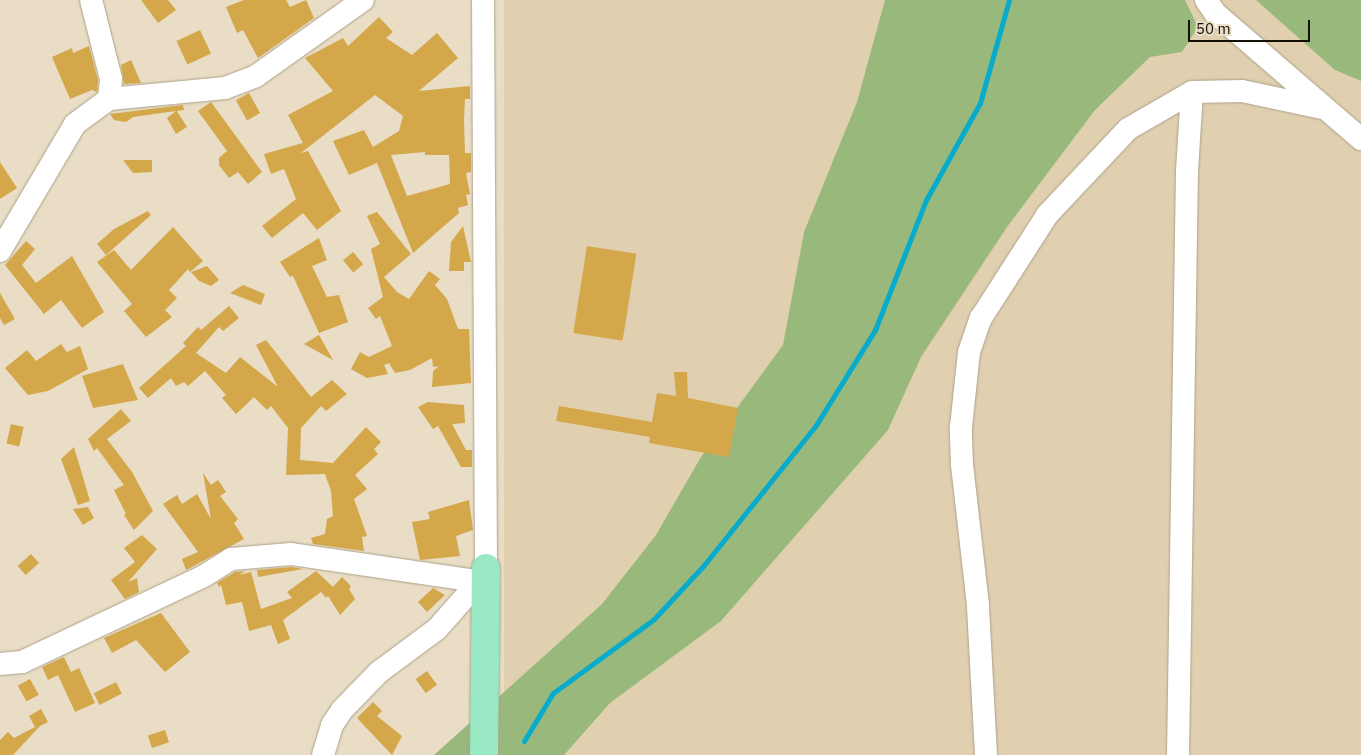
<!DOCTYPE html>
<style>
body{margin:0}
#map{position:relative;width:1361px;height:755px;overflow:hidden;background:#e9ddc5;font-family:"IBM Plex Sans",sans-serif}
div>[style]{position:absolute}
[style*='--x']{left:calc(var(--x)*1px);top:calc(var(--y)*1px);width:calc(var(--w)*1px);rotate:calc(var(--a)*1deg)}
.built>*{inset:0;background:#e0d0b0;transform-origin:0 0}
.green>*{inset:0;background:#98b97b}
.stream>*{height:5px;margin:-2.5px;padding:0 2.5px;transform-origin:2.5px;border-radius:2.5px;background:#08abcb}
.building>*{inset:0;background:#d3a74a;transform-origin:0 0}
.roads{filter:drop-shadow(0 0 1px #ada18a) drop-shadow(0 0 1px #ada18a)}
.minor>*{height:22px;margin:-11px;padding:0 11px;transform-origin:11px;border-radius:11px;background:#fff}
.major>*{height:28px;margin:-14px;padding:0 14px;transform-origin:14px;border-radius:14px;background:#99e8c4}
span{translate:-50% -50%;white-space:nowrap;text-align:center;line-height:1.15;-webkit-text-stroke:5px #e9ddc5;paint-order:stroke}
.scale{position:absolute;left:1188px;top:20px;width:122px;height:22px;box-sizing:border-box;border:2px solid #140f07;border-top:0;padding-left:6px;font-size:15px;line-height:18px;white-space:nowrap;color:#140f07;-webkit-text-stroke:4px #e9ddc5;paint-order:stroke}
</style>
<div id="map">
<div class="built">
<div style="left:504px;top:0;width:857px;height:755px"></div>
</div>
<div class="green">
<div style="clip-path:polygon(885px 0,1185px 0,1198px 27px,1182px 52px,1150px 57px,1095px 110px,1007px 227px,921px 357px,888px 430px,721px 621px,610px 703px,564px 755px,434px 755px,602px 604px,656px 535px,701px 457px,783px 345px,804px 232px,857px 102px)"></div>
<div style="clip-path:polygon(1256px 0,1361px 0,1361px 81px,1335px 70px)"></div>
</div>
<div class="stream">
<div style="--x:524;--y:741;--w:56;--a:-58.9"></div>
<div style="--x:553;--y:693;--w:125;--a:-36.2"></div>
<div style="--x:654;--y:619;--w:74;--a:-47.2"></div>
<div style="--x:704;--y:565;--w:179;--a:-51.3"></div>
<div style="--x:816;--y:425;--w:112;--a:-58.2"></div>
<div style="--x:875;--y:330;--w:140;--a:-68.6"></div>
<div style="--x:926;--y:200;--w:111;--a:-60.9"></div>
<div style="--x:980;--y:103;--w:107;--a:-74.3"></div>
</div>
<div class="building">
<div style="clip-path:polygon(141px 0,168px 0,176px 10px,158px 23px)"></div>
<div style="clip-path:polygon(244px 0,286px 0,290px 7px,306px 0,314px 18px,258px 58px,243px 30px,237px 33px,226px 7px)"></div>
<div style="clip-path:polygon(evenodd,379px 17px,393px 32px,386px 38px,412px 55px,437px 33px,458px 58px,419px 91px,470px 86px,470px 99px,465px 99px,464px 120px,465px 153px,471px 153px,471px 172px,466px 173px,470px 194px,466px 195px,468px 205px,458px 208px,459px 213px,413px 253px,377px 163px,349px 175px,333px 141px,364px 130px,373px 147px,399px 131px,403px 116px,375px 95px,301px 153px,308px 151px,341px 211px,317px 230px,303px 213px,272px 238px,262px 226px,296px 199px,284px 169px,271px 174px,264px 154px,303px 143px,288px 115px,333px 91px,305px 58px,343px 38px,348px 46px,379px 17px,425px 152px,425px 155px,449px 155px,450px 184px,407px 196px,391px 155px,425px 152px)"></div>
<div style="left:200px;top:30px;width:26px;height:26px;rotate:65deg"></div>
<div style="clip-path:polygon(89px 46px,98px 80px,97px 92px,92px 90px,70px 99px,52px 57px,72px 48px,73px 53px)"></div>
<div style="clip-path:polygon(131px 60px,141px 83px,124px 84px,121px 65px)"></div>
<div style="left:249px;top:93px;width:23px;height:15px;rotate:61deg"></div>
<div style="clip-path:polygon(211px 102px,262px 172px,248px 184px,238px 172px,229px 178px,219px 165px,219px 158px,227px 151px,198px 111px)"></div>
<div style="clip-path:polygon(183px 105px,184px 110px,177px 111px,187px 127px,176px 134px,167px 118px,176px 111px,133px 117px,126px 122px,114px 120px,110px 114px)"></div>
<div style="clip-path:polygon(123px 160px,152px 160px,152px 172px,133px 173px)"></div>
<div style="clip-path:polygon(0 162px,17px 188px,0 199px)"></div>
<div style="clip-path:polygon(148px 211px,151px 215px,106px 255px,97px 244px,114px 229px)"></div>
<div style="clip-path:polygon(377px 212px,411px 254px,384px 277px,397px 292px,409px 299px,429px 271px,440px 279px,435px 285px,447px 299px,458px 329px,469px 329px,471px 383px,432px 387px,433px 371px,439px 366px,433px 367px,432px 358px,410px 370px,395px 373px,389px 363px,384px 365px,388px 374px,367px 378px,351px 369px,360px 352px,369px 357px,392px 346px,380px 316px,376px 319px,368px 308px,383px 297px,371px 249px,380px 244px,367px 216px)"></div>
<div style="clip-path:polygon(463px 226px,471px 262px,464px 262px,464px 271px,449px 271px,451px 242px)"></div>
<div style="clip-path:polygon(173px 227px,203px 261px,190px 272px,188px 269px,169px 290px,177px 298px,165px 310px,172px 317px,146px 337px,124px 311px,132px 304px,97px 262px,114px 250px,131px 270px)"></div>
<div style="clip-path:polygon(319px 238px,327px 260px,312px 266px,327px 297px,339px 295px,348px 322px,319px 333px,293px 276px,290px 277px,280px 262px)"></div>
<div style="clip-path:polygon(26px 241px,35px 249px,22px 265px,36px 283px,72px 256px,104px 312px,82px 328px,61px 300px,44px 314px,5px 265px)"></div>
<div style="left:587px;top:246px;width:50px;height:88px;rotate:9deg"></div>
<div style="left:353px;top:252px;width:16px;height:13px;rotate:50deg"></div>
<div style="clip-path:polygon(207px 266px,219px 280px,211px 286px,199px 281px,191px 272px)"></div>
<div style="clip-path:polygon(243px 285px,265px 294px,261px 305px,230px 293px)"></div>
<div style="clip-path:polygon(0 293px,15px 319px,4px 325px,0 318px)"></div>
<div style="clip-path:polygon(229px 306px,239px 318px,223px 331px,219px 327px,196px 353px,226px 373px,240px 357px,278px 387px,256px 345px,266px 340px,311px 397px,332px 380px,347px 394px,326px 411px,321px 406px,301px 428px,300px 460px,333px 463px,366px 427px,381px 442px,374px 449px,378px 454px,355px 475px,367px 489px,354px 499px,367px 536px,362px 537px,364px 551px,313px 544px,311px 538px,325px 534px,327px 519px,333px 516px,331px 491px,325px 474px,286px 475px,288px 428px,271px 406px,267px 410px,254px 397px,236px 414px,222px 398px,226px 395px,205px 371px,188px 386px,184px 382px,176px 386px,171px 378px,148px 398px,139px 388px,186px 346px,183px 343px,198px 327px,201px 330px)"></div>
<div style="clip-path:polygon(319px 335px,333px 360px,304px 344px)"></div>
<div style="clip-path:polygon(61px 344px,67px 352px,80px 346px,88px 369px,48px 391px,28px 395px,5px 368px,27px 350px,36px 361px)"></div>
<div style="clip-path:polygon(123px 364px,138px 400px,93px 408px,82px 376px)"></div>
<div style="clip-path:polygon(674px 372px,687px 372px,688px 398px,738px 408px,729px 457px,649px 443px,650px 437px,556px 421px,559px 406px,652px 422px,657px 393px,676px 396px)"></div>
<div style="clip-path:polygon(428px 402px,464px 405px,465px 423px,452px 424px,466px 450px,472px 450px,472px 467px,461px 467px,438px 426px,433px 429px,418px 407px)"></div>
<div style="clip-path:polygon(121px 409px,131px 421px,107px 439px,132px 472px,153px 511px,134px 530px,124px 515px,126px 514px,114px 490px,124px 485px,97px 448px,94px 451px,88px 439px)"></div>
<div style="left:11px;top:424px;width:13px;height:20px;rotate:13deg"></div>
<div style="clip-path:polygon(74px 447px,90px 501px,78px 505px,61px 459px)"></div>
<div style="clip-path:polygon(203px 473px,211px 485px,218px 480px,226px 492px,220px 496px,238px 519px,234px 523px,244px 539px,186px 570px,182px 559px,198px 552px,163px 504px,177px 495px,182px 504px,197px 494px,211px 519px)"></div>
<div style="clip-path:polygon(469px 500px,473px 530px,456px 536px,460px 556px,420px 560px,412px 522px,430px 519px,428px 512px)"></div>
<div style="clip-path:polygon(88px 507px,94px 518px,83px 525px,73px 509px)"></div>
<div style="clip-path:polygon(142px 535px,157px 549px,128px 582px,137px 578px,139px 592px,125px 599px,111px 580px,135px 562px,124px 548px)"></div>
<div style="left:31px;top:554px;width:12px;height:18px;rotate:48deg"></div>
<div style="clip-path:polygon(291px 567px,303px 569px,258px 577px,257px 570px)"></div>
<div style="clip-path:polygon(245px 571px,239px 575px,251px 572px,261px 609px,292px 598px,287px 592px,316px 571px,333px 587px,342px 577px,351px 586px,349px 589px,355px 599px,340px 615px,328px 596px,326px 598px,321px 592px,283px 620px,290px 639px,278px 644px,271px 625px,249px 631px,242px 602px,226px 605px,221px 585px,219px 587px,217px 583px,235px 572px)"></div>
<div style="clip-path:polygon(433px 588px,445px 595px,427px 612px,418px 602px)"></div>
<div style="clip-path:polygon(161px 613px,190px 652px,165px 672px,136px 640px,112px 653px,104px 638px)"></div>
<div style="clip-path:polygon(64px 657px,71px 672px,79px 668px,95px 703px,75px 712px,58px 675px,48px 680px,42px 667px)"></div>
<div style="left:427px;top:671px;width:17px;height:14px;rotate:54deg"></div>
<div style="left:30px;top:679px;width:18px;height:14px;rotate:61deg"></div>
<div style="left:116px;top:682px;width:13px;height:25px;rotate:63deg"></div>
<div style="clip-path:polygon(373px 702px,382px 711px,377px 716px,402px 736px,392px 755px,357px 718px)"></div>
<div style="clip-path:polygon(41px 709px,48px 722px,40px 726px,13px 755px,0 755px,0 740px,8px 732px,14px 738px,35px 727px,29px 716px)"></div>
<div style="left:165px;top:730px;width:13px;height:18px;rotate:72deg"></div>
</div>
<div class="roads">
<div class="minor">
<div style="--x:1206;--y:0;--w:16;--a:55"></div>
<div style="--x:1215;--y:13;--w:193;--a:40.8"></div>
<div style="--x:109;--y:99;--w:117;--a:-5.4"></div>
<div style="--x:225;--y:88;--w:33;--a:-21"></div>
<div style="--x:256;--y:76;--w:131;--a:-35.4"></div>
<div style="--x:0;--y:251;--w:147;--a:-59.4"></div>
<div style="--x:75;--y:124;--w:42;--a:-36.3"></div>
<div style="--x:109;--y:99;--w:20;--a:-84"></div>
<div style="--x:111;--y:79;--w:81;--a:-104.2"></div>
<div style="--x:0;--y:664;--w:22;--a:-5"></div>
<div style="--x:22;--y:662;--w:201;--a:-25.3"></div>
<div style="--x:204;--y:576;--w:32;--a:-32"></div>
<div style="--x:231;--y:559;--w:60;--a:-4.8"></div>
<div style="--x:291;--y:554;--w:186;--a:8.3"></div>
<div style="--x:323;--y:755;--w:31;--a:-73"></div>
<div style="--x:332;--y:725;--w:18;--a:-56"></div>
<div style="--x:342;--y:710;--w:53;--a:-45.8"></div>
<div style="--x:379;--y:672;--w:72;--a:-36.6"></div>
<div style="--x:437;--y:629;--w:44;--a:-48.7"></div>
<div style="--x:466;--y:596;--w:34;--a:-54"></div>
<div style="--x:486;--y:568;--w:568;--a:-90.3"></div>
<div style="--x:986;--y:755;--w:150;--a:-93.1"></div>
<div style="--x:978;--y:605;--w:141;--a:-96.5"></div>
<div style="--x:962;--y:465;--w:38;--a:-92"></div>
<div style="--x:961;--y:427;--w:75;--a:-83.9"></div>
<div style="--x:969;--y:352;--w:36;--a:-71"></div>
<div style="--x:981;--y:318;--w:122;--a:-57.3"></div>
<div style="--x:1047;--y:215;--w:118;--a:-46.7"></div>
<div style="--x:1128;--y:129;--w:74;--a:-30"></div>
<div style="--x:1178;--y:755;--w:584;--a:-89.12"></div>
<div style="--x:1187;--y:171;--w:79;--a:-86.4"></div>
<div style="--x:1192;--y:92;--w:50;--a:-1.1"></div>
<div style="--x:1242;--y:91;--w:82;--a:12"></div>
</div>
<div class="major">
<div style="--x:484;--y:755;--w:187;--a:-89.4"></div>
</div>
</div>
<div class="scale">50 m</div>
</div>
